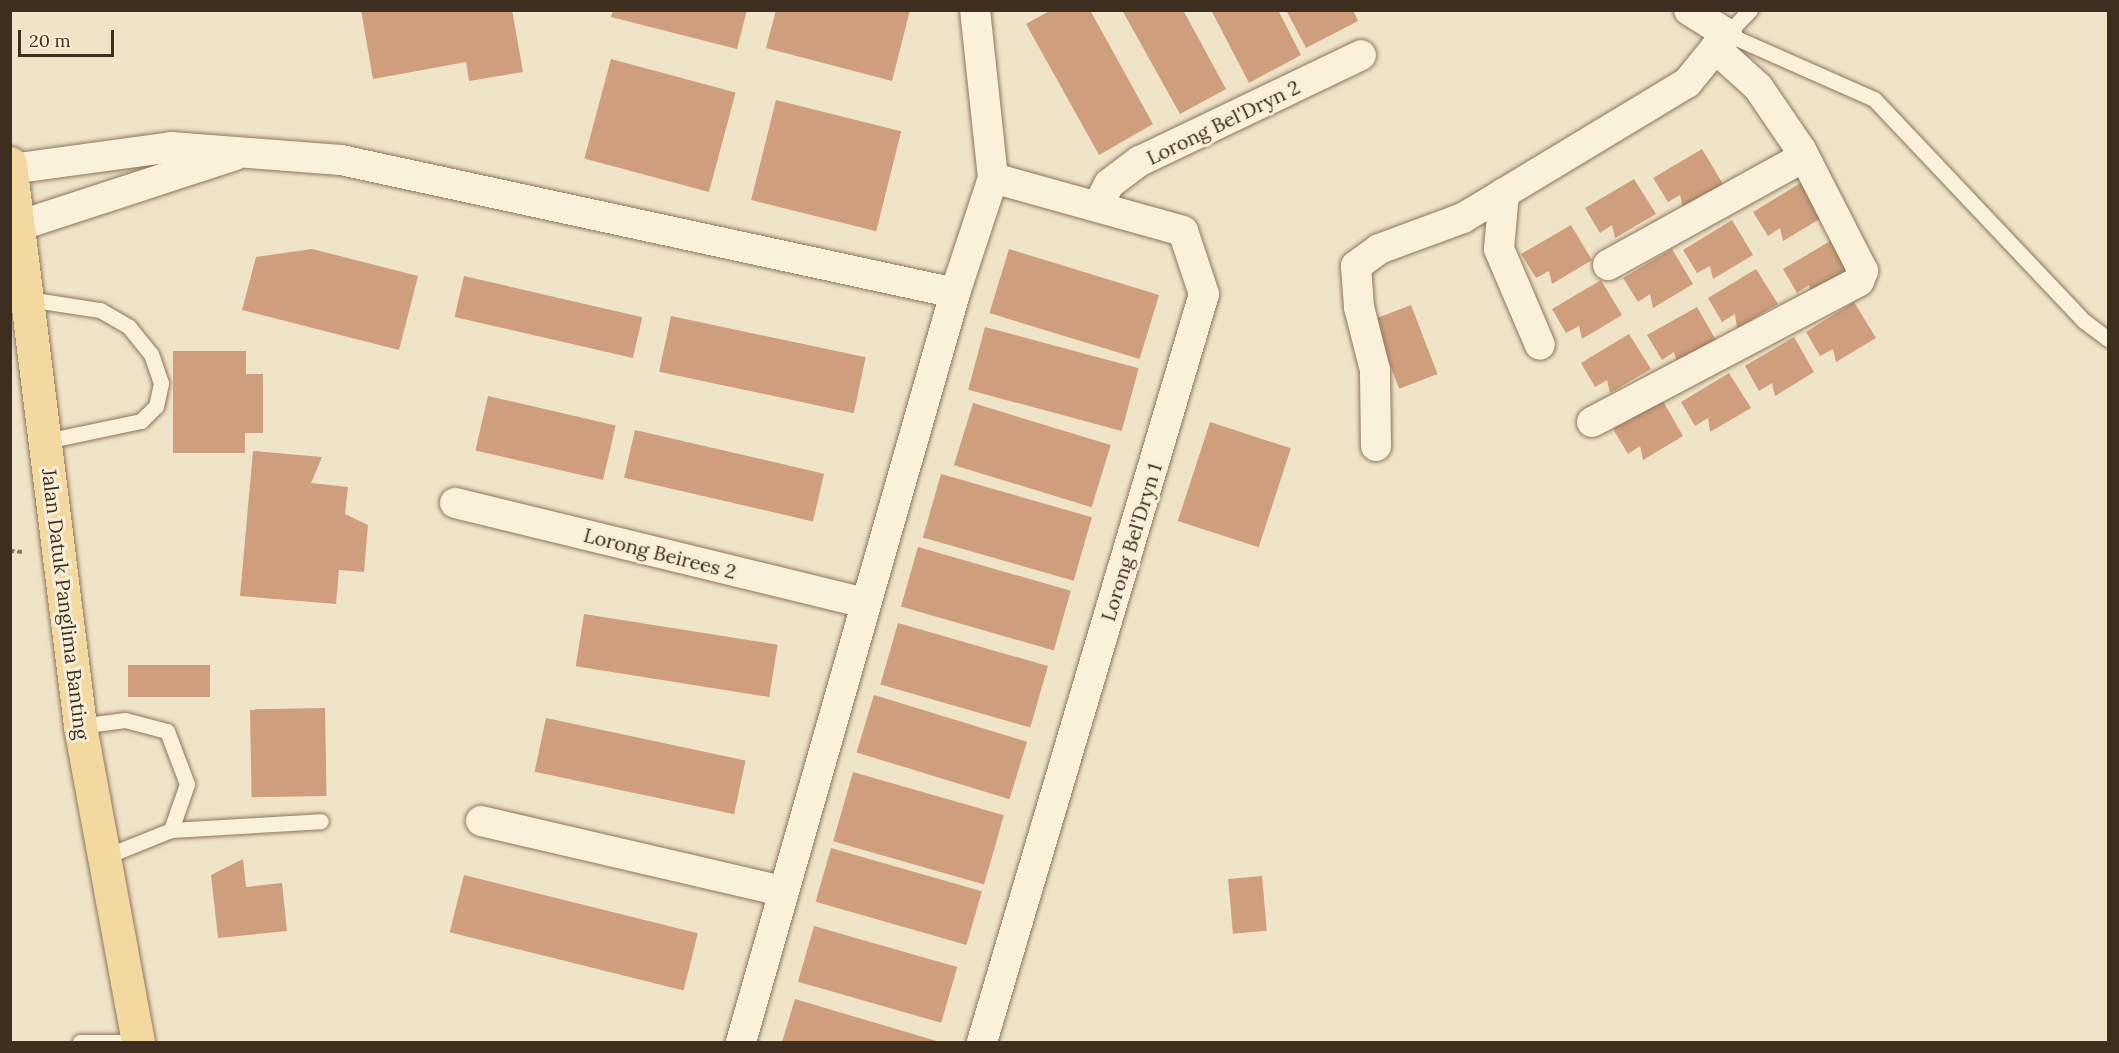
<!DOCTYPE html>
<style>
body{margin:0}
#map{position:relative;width:2119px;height:1053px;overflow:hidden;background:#f0e4c8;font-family:Lora,serif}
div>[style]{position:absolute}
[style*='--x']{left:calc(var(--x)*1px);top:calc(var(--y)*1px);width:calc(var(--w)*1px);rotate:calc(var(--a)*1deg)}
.building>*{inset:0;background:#cf9f7d;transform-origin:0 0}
.path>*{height:4px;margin-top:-2px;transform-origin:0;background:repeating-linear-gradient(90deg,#8d765c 0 4.5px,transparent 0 7.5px)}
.roads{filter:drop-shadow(0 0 2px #8d765c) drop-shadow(0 0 2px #8d765c)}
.service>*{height:15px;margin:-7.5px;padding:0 7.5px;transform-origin:7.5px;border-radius:7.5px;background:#faf1dc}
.minor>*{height:30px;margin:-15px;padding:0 15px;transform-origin:15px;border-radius:15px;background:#faf1dc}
.primary>*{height:33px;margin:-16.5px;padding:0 16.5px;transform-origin:16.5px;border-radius:16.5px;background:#f3d9a0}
span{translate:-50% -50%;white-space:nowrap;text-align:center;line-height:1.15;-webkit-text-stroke:6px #f7eed8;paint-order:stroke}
.street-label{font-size:20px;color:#3d2e20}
.frame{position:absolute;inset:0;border:12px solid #3d2e20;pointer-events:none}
.scale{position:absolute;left:18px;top:30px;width:96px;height:27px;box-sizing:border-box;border:3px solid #3d2e20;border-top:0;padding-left:8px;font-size:18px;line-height:21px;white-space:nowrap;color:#3d2e20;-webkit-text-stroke:4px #f7eed8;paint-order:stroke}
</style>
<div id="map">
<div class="building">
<div style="clip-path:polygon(361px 10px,512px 10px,523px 72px,469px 81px,466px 62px,373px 79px)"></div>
<div style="clip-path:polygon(613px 10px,747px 10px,737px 49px,611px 17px)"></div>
<div style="clip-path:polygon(776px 10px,910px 10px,892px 81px,766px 48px)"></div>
<div style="clip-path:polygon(1051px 10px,1090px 10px,1153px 124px,1099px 155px,1026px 24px)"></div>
<div style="clip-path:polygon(1122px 10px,1183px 10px,1226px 89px,1180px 114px)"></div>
<div style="clip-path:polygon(1211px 10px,1278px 10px,1301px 55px,1249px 83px)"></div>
<div style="clip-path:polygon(1286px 10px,1353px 10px,1358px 21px,1306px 48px)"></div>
<div style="left:611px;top:59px;width:129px;height:103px;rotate:15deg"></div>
<div style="left:776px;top:100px;width:129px;height:103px;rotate:14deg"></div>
<div style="clip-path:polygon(1702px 149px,1723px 184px,1683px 208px,1680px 195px,1668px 202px,1653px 178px)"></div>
<div style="clip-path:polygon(1634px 179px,1656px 214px,1615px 238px,1612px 225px,1600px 233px,1585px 208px)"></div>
<div style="clip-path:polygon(1802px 182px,1823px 217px,1783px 241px,1780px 228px,1768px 236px,1753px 212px)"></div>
<div style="clip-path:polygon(1732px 220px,1753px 255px,1713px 279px,1710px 266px,1697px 273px,1683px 250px)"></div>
<div style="clip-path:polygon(1571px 225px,1592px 260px,1552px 284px,1549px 271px,1536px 278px,1521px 254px)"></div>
<div style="clip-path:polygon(1832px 240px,1853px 275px,1813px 298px,1809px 285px,1797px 293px,1783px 269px)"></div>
<div style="clip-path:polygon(312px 249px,418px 276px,399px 350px,242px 310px,256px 257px)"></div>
<div style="left:1009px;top:249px;width:157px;height:67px;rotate:17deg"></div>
<div style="clip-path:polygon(1672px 249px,1693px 284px,1653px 308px,1650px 294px,1638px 302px,1623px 278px)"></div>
<div style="clip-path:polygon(1756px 269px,1778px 304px,1737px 328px,1735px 314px,1722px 322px,1708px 298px)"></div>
<div style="left:464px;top:276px;width:183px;height:42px;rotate:13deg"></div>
<div style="clip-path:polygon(1601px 280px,1622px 315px,1582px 339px,1579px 326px,1566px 333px,1552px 309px)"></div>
<div style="clip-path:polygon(1854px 302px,1876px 338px,1836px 362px,1833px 349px,1820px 356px,1806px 332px)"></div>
<div style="left:1411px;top:305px;width:74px;height:41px;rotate:69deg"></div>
<div style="clip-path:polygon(1697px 307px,1717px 342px,1678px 365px,1674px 352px,1662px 360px,1647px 335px)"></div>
<div style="left:671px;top:316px;width:199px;height:57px;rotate:12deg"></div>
<div style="left:985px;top:327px;width:159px;height:65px;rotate:15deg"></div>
<div style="clip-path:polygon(1629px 334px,1651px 369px,1610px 393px,1607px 380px,1595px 387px,1581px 363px)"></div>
<div style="clip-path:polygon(1794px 337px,1814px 372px,1775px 396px,1772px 383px,1759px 391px,1745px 366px)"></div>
<div style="clip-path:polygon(173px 351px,246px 351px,246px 374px,263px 374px,263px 433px,245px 433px,245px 453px,173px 453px)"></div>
<div style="clip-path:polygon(1729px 373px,1751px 408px,1710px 432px,1708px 418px,1695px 426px,1681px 402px)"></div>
<div style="left:488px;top:396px;width:131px;height:56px;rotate:13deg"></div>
<div style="clip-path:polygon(1663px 401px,1683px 436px,1643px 460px,1640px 446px,1628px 454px,1613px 429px)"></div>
<div style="left:973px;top:403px;width:144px;height:65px;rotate:17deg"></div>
<div style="left:1210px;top:422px;width:85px;height:104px;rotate:18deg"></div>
<div style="left:635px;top:430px;width:194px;height:49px;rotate:13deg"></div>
<div style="clip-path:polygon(253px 451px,322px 457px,311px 483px,348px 487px,345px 514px,368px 525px,364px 572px,339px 570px,336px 604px,240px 596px)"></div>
<div style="left:941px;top:474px;width:157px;height:66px;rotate:16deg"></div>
<div style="left:918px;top:547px;width:159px;height:62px;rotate:16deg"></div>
<div style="left:584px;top:614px;width:196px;height:53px;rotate:9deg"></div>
<div style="left:898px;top:623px;width:156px;height:64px;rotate:16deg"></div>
<div style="left:128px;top:665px;width:82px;height:32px"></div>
<div style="left:874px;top:695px;width:160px;height:60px;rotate:17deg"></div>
<div style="left:325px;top:708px;width:88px;height:75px;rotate:89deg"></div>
<div style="left:546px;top:718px;width:204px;height:55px;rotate:12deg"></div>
<div style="left:853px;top:772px;width:157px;height:72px;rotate:16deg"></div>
<div style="left:831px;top:848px;width:157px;height:56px;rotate:16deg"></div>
<div style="clip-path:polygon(243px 859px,246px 887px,282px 883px,287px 931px,218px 938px,211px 875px)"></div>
<div style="left:464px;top:875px;width:241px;height:59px;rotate:14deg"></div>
<div style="left:1262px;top:876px;width:55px;height:34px;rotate:85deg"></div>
<div style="left:814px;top:926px;width:149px;height:58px;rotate:16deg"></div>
<div style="clip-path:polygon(795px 999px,940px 1042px,782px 1042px)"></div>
</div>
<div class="path">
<div style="--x:10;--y:551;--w:15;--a:4"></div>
</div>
<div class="roads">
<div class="service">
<div style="--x:1750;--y:10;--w:33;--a:134"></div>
<div style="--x:1727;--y:34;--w:161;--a:23.9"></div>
<div style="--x:1874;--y:99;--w:306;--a:46.6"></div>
<div style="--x:2084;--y:321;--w:30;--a:37"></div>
<div style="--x:28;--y:299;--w:73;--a:8.7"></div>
<div style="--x:100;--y:310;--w:34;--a:30"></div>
<div style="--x:129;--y:327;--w:35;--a:51"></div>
<div style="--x:151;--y:354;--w:31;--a:71"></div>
<div style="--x:161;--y:383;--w:24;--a:102"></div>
<div style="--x:156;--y:406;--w:21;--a:135"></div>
<div style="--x:141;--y:421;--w:98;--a:168.2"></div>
<div style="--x:80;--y:726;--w:45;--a:-7.6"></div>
<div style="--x:125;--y:720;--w:43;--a:14.7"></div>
<div style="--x:167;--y:731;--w:57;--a:69.3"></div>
<div style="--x:187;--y:784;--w:49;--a:109.2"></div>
<div style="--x:104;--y:857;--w:72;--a:-21.9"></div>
<div style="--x:171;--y:830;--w:150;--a:-3.4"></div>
<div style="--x:80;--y:1042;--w:39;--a:0"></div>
</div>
<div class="minor">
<div style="--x:11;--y:169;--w:162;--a:-7.8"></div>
<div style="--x:171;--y:147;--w:170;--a:4.4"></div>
<div style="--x:341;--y:160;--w:628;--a:12.22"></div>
<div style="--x:1504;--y:193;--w:56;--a:95.1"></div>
<div style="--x:1499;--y:249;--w:104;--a:66.9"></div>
<div style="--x:1098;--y:205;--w:24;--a:-62"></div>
<div style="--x:1109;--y:184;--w:39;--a:-37"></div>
<div style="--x:1140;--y:161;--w:245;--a:-25.6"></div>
<div style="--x:18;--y:226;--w:228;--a:-18.1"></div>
<div style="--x:1608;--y:265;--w:224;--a:-28.9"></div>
<div style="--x:1592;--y:422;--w:302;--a:-27.8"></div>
<div style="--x:1859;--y:281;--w:11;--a:-68"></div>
<div style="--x:1863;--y:271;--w:136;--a:-117.1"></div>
<div style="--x:1801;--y:150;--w:76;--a:-124.3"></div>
<div style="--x:1758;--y:87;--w:58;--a:-137.8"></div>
<div style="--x:1376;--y:446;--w:76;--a:-90.8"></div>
<div style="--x:1375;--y:370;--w:65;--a:-104.3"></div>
<div style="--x:1359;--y:307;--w:41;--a:-94.2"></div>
<div style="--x:1356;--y:266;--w:29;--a:-36"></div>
<div style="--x:1379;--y:249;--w:90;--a:-20.3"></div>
<div style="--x:1463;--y:218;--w:262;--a:-31.1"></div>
<div style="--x:1687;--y:83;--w:63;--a:-50.8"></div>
<div style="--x:1727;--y:34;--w:45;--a:-147.7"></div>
<div style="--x:455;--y:503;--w:423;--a:13.7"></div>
<div style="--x:481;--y:821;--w:309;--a:13.1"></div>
<div style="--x:741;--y:1042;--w:779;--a:-74.05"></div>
<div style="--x:955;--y:293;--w:121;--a:-71.7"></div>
<div style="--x:993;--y:178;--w:169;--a:-96.1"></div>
<div style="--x:982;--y:1042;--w:780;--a:-73.47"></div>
<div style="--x:1204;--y:294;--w:66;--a:-108.4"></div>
<div style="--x:1183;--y:231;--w:197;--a:-164.4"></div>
</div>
<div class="primary">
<div style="--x:10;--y:163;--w:567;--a:82.91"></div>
<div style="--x:80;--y:726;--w:321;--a:79.6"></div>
</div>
</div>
<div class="street-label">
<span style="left:1223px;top:122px;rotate:-26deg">Lorong Bel'Dryn 2</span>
<span style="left:1131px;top:542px;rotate:-73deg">Lorong Bel'Dryn 1</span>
<span style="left:660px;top:553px;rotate:14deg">Lorong Beirees 2</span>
<span style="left:66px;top:604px;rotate:83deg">Jalan Datuk Panglima Banting</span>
</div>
<div class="frame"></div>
<div class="scale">20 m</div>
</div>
